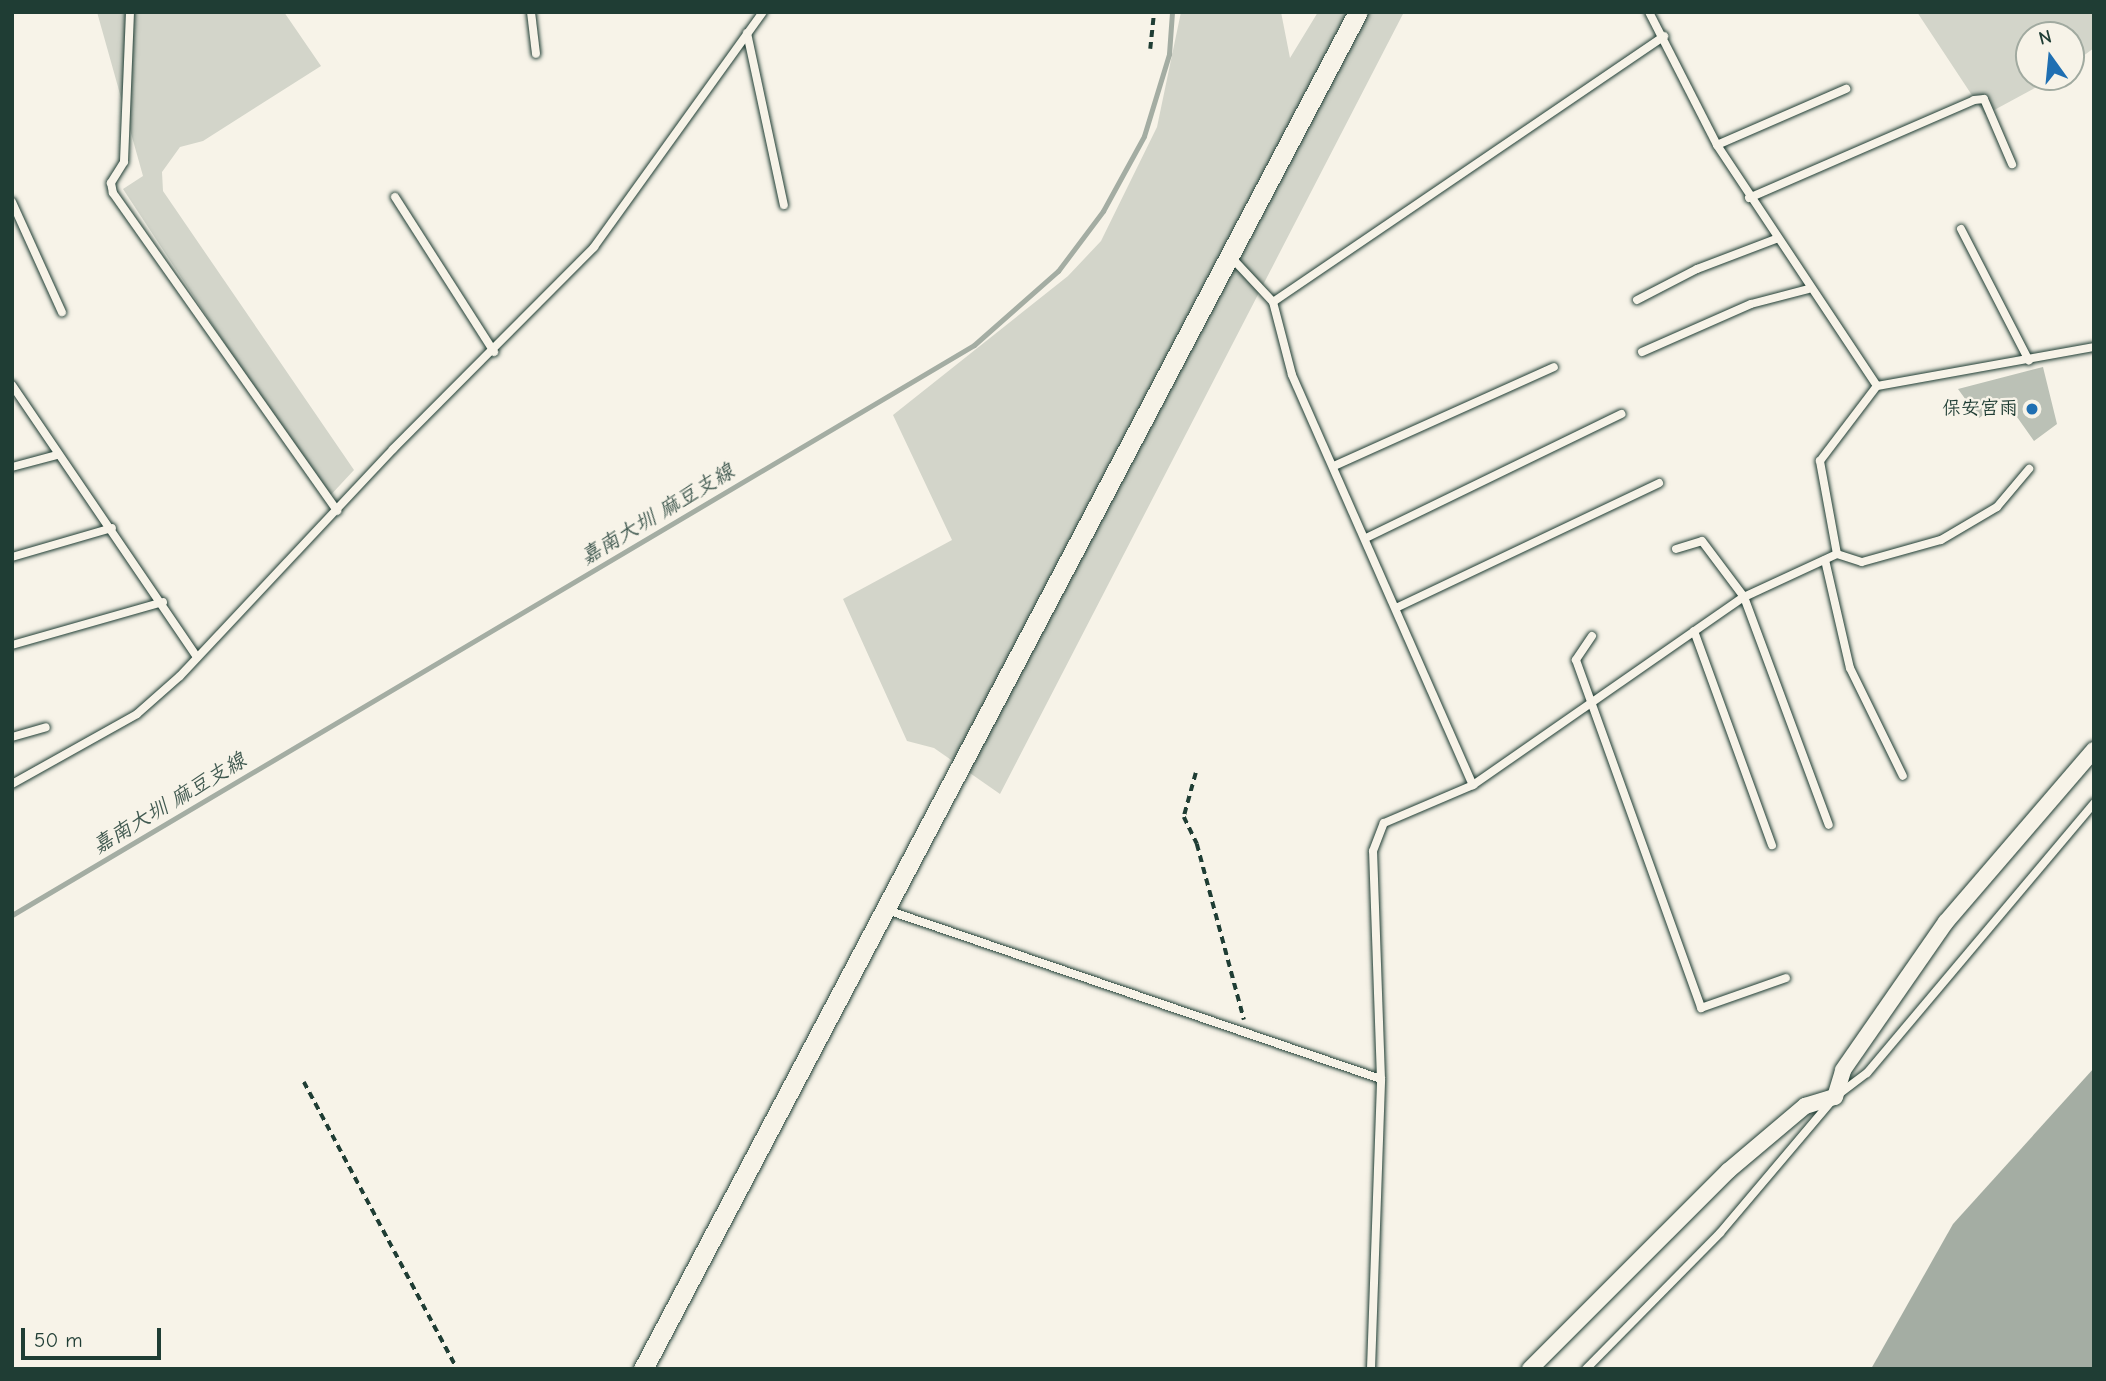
<!DOCTYPE html>
<meta charset="utf-8">
<style>
body{margin:0}
#map{position:relative;width:2106px;height:1381px;overflow:hidden;background:#f7f3e8;font-family:"Comic Neue","LXGW WenKai TC",sans-serif}
div>[style]{position:absolute}
[style*='--x']{left:calc(var(--x)*1px);top:calc(var(--y)*1px);width:calc(var(--w)*1px);rotate:calc(var(--a)*1deg)}
.green>*{inset:0;background:#d3d5ca}
.water>*{inset:0;background:#a4ada3}
.stream>*{height:5px;margin:-2.5px;padding:0 2.5px;transform-origin:2.5px;border-radius:2.5px;background:#a4ada3}
.building>*{inset:0;background:#bbc1b6}
.path>*{height:3.5px;margin-top:-1.75px;transform-origin:0;background:repeating-linear-gradient(90deg,#1f3d34 0 7px,transparent 0 12px)}
.roads{filter:drop-shadow(0 0 2px #1f3d34) drop-shadow(0 0 2px #1f3d34)}
.service>*{height:8px;margin:-4px;padding:0 4px;transform-origin:4px;border-radius:4px;background:#f7f3e8}
.minor>*{height:16px;margin:-8px;padding:0 8px;transform-origin:8px;border-radius:8px;background:#f7f3e8}
.tertiary>*{height:19px;margin:-9.5px;padding:0 9.5px;transform-origin:9.5px;border-radius:9.5px;background:#f7f3e8}
.dots>*{width:19px;height:19px;translate:-50% -50%;box-sizing:border-box;border:4px solid #f7f3e8;border-radius:50%}
span{translate:-50% -50%;white-space:nowrap;text-align:center;line-height:1.15;-webkit-text-stroke:5px #f7f3e8;paint-order:stroke}
.poi-label{font-size:19px;color:#1f3d34}
.right{translate:-100% -50%;text-align:right}
.water-label{font-size:21px;color:#405950;font-style:italic}
.frame{position:absolute;inset:0;border:14px solid #1f3d34;pointer-events:none}
.north{position:absolute;left:2015px;top:21px;width:70px;height:70px;box-sizing:border-box;background:#f7f3e8;border:2px solid #a1aaa0;border-radius:50%;rotate:345deg;font-size:19px;font-weight:700;line-height:28px;text-align:center;color:#1f3d34}
.north::after{content:'';display:block;margin:auto;width:24px;height:32px;background:#1f6fb2;clip-path:polygon(50% 0,100% 100%,50% 72%,0 100%)}
.scale{position:absolute;left:21px;top:1328px;width:140px;height:32px;box-sizing:border-box;border:4px solid #1f3d34;border-top:0;padding-left:9px;font-size:21px;line-height:24px;white-space:nowrap;color:#1f3d34;-webkit-text-stroke:5px #f7f3e8;paint-order:stroke}
</style>
<div id="map">
<div class="green">
<div style="clip-path:polygon(97px 12px,284px 12px,321px 66px,203px 141px,180px 147px,162px 172px,163px 191px,354px 470px,327px 499px,123px 189px,143px 176px)"></div>
<div style="clip-path:polygon(1181px 12px,1281px 12px,1290px 58px,1318px 12px,1404px 12px,1000px 794px,934px 748px,907px 741px,843px 599px,952px 540px,893px 415px,1068px 276px,1101px 241px,1157px 127px)"></div>
<div style="clip-path:polygon(1917px 12px,2094px 12px,2094px 48px,2071px 65px,2071px 35px,2029px 35px,2029px 77px,2055px 77px,1985px 115px)"></div>
</div>
<div class="water">
<div style="clip-path:polygon(2094px 1068px,2094px 1369px,1871px 1369px,1953px 1224px)"></div>
</div>
<div class="stream">
<div style="--x:12;--y:915;--w:1118;--a:-30.65"></div>
<div style="--x:974;--y:345;--w:112;--a:-41.4"></div>
<div style="--x:1058;--y:271;--w:75;--a:-53.1"></div>
<div style="--x:1103;--y:211;--w:85;--a:-61.3"></div>
<div style="--x:1144;--y:136;--w:86;--a:-73"></div>
<div style="--x:1169;--y:54;--w:42;--a:-85.9"></div>
</div>
<div class="building">
<div style="clip-path:polygon(2043px 367px,2057px 424px,2034px 441px,2005px 400px,1979px 418px,1958px 389px)"></div>
</div>
<div class="path">
<div style="--x:1150;--y:49;--w:37;--a:-84"></div>
<div style="--x:1196;--y:773;--w:46;--a:105.3"></div>
<div style="--x:1184;--y:817;--w:30;--a:64"></div>
<div style="--x:1197;--y:844;--w:182;--a:75"></div>
<div style="--x:304;--y:1082;--w:325;--a:61.9"></div>
</div>
<div class="roads">
<div class="service">
<div style="--x:130;--y:12;--w:150;--a:92.3"></div>
<div style="--x:124;--y:162;--w:25;--a:122"></div>
<div style="--x:111;--y:183;--w:10;--a:79"></div>
<div style="--x:113;--y:193;--w:389;--a:54.8"></div>
<div style="--x:531;--y:12;--w:42;--a:83.2"></div>
<div style="--x:1649;--y:12;--w:149;--a:62.9"></div>
<div style="--x:1717;--y:145;--w:289;--a:56.4"></div>
<div style="--x:747;--y:33;--w:176;--a:77.9"></div>
<div style="--x:1717;--y:145;--w:141;--a:-23.5"></div>
<div style="--x:395;--y:197;--w:184;--a:57.4"></div>
<div style="--x:1749;--y:198;--w:245;--a:-23.5"></div>
<div style="--x:1974;--y:100;--w:10;--a:-6"></div>
<div style="--x:1984;--y:99;--w:71;--a:66.7"></div>
<div style="--x:12;--y:202;--w:121;--a:65.6"></div>
<div style="--x:1961;--y:229;--w:148;--a:62.7"></div>
<div style="--x:1231;--y:257;--w:62;--a:47"></div>
<div style="--x:1273;--y:302;--w:75;--a:75.4"></div>
<div style="--x:1292;--y:375;--w:448;--a:66.2"></div>
<div style="--x:1637;--y:300;--w:68;--a:-27.3"></div>
<div style="--x:1697;--y:269;--w:85;--a:-20.8"></div>
<div style="--x:1273;--y:302;--w:473;--a:-34.2"></div>
<div style="--x:1642;--y:352;--w:119;--a:-23.8"></div>
<div style="--x:1751;--y:304;--w:59;--a:-14.7"></div>
<div style="--x:12;--y:385;--w:329;--a:55.8"></div>
<div style="--x:1334;--y:466;--w:241;--a:-24.2"></div>
<div style="--x:12;--y:467;--w:47;--a:-14.9"></div>
<div style="--x:1366;--y:538;--w:284;--a:-25.9"></div>
<div style="--x:1676;--y:549;--w:27;--a:-17"></div>
<div style="--x:1702;--y:541;--w:70;--a:53.1"></div>
<div style="--x:1744;--y:597;--w:243;--a:69.6"></div>
<div style="--x:1837;--y:554;--w:26;--a:18"></div>
<div style="--x:1862;--y:562;--w:82;--a:-15.6"></div>
<div style="--x:1941;--y:540;--w:65;--a:-30.5"></div>
<div style="--x:1997;--y:507;--w:50;--a:-49.9"></div>
<div style="--x:12;--y:557;--w:104;--a:-16.2"></div>
<div style="--x:1825;--y:560;--w:111;--a:77"></div>
<div style="--x:1850;--y:668;--w:120;--a:63.9"></div>
<div style="--x:1398;--y:607;--w:289;--a:-25.4"></div>
<div style="--x:1694;--y:631;--w:228;--a:70"></div>
<div style="--x:1592;--y:636;--w:29;--a:124"></div>
<div style="--x:1576;--y:660;--w:370;--a:70.2"></div>
<div style="--x:1701;--y:1008;--w:90;--a:-19.4"></div>
<div style="--x:12;--y:645;--w:157;--a:-15.9"></div>
<div style="--x:12;--y:737;--w:35;--a:-16"></div>
<div style="--x:12;--y:784;--w:143;--a:-29.2"></div>
<div style="--x:137;--y:714;--w:57;--a:-41.5"></div>
<div style="--x:180;--y:676;--w:311;--a:-46.8"></div>
<div style="--x:393;--y:449;--w:285;--a:-45.1"></div>
<div style="--x:594;--y:247;--w:289;--a:-54.3"></div>
<div style="--x:887;--y:910;--w:522;--a:18.89"></div>
<div style="--x:1371;--y:1369;--w:290;--a:-88"></div>
<div style="--x:1381;--y:1079;--w:228;--a:-92"></div>
<div style="--x:1373;--y:851;--w:30;--a:-69"></div>
<div style="--x:1384;--y:823;--w:97;--a:-23.1"></div>
<div style="--x:1473;--y:785;--w:330;--a:-34.8"></div>
<div style="--x:1744;--y:597;--w:102;--a:-24.8"></div>
<div style="--x:1837;--y:554;--w:95;--a:-100.4"></div>
<div style="--x:1820;--y:461;--w:94;--a:-52.8"></div>
<div style="--x:1877;--y:386;--w:220;--a:-10.2"></div>
<div style="--x:1586;--y:1369;--w:191;--a:-45.4"></div>
<div style="--x:1720;--y:1233;--w:178;--a:-49.8"></div>
<div style="--x:1835;--y:1097;--w:40;--a:-37"></div>
<div style="--x:1867;--y:1073;--w:353;--a:-49.9"></div>
</div>
<div class="minor">
<div style="--x:1530;--y:1369;--w:280;--a:-45"></div>
<div style="--x:1728;--y:1171;--w:101;--a:-40.2"></div>
<div style="--x:1805;--y:1106;--w:31;--a:-17"></div>
<div style="--x:1835;--y:1097;--w:28;--a:-73"></div>
<div style="--x:1843;--y:1070;--w:180;--a:-55.2"></div>
<div style="--x:1946;--y:922;--w:227;--a:-49.3"></div>
</div>
<div class="tertiary">
<div style="--x:643;--y:1369;--w:1534;--a:-62.22"></div>
</div>
</div>
<div class="dots">
<div style="left:2032px;top:409px;background:#1f6fb2"></div>
</div>
<div class="poi-label">
<span class="right" style="left:2018px;top:409px">保安宮雨</span>
</div>
<div class="water-label">
<span style="left:657px;top:514px;rotate:-31deg">嘉南大圳 麻豆支線</span>
<span style="left:169px;top:803px;rotate:-31deg">嘉南大圳 麻豆支線</span>
</div>
<div class="frame"></div>
<div class="north">N</div>
<div class="scale">50 m</div>
</div>
